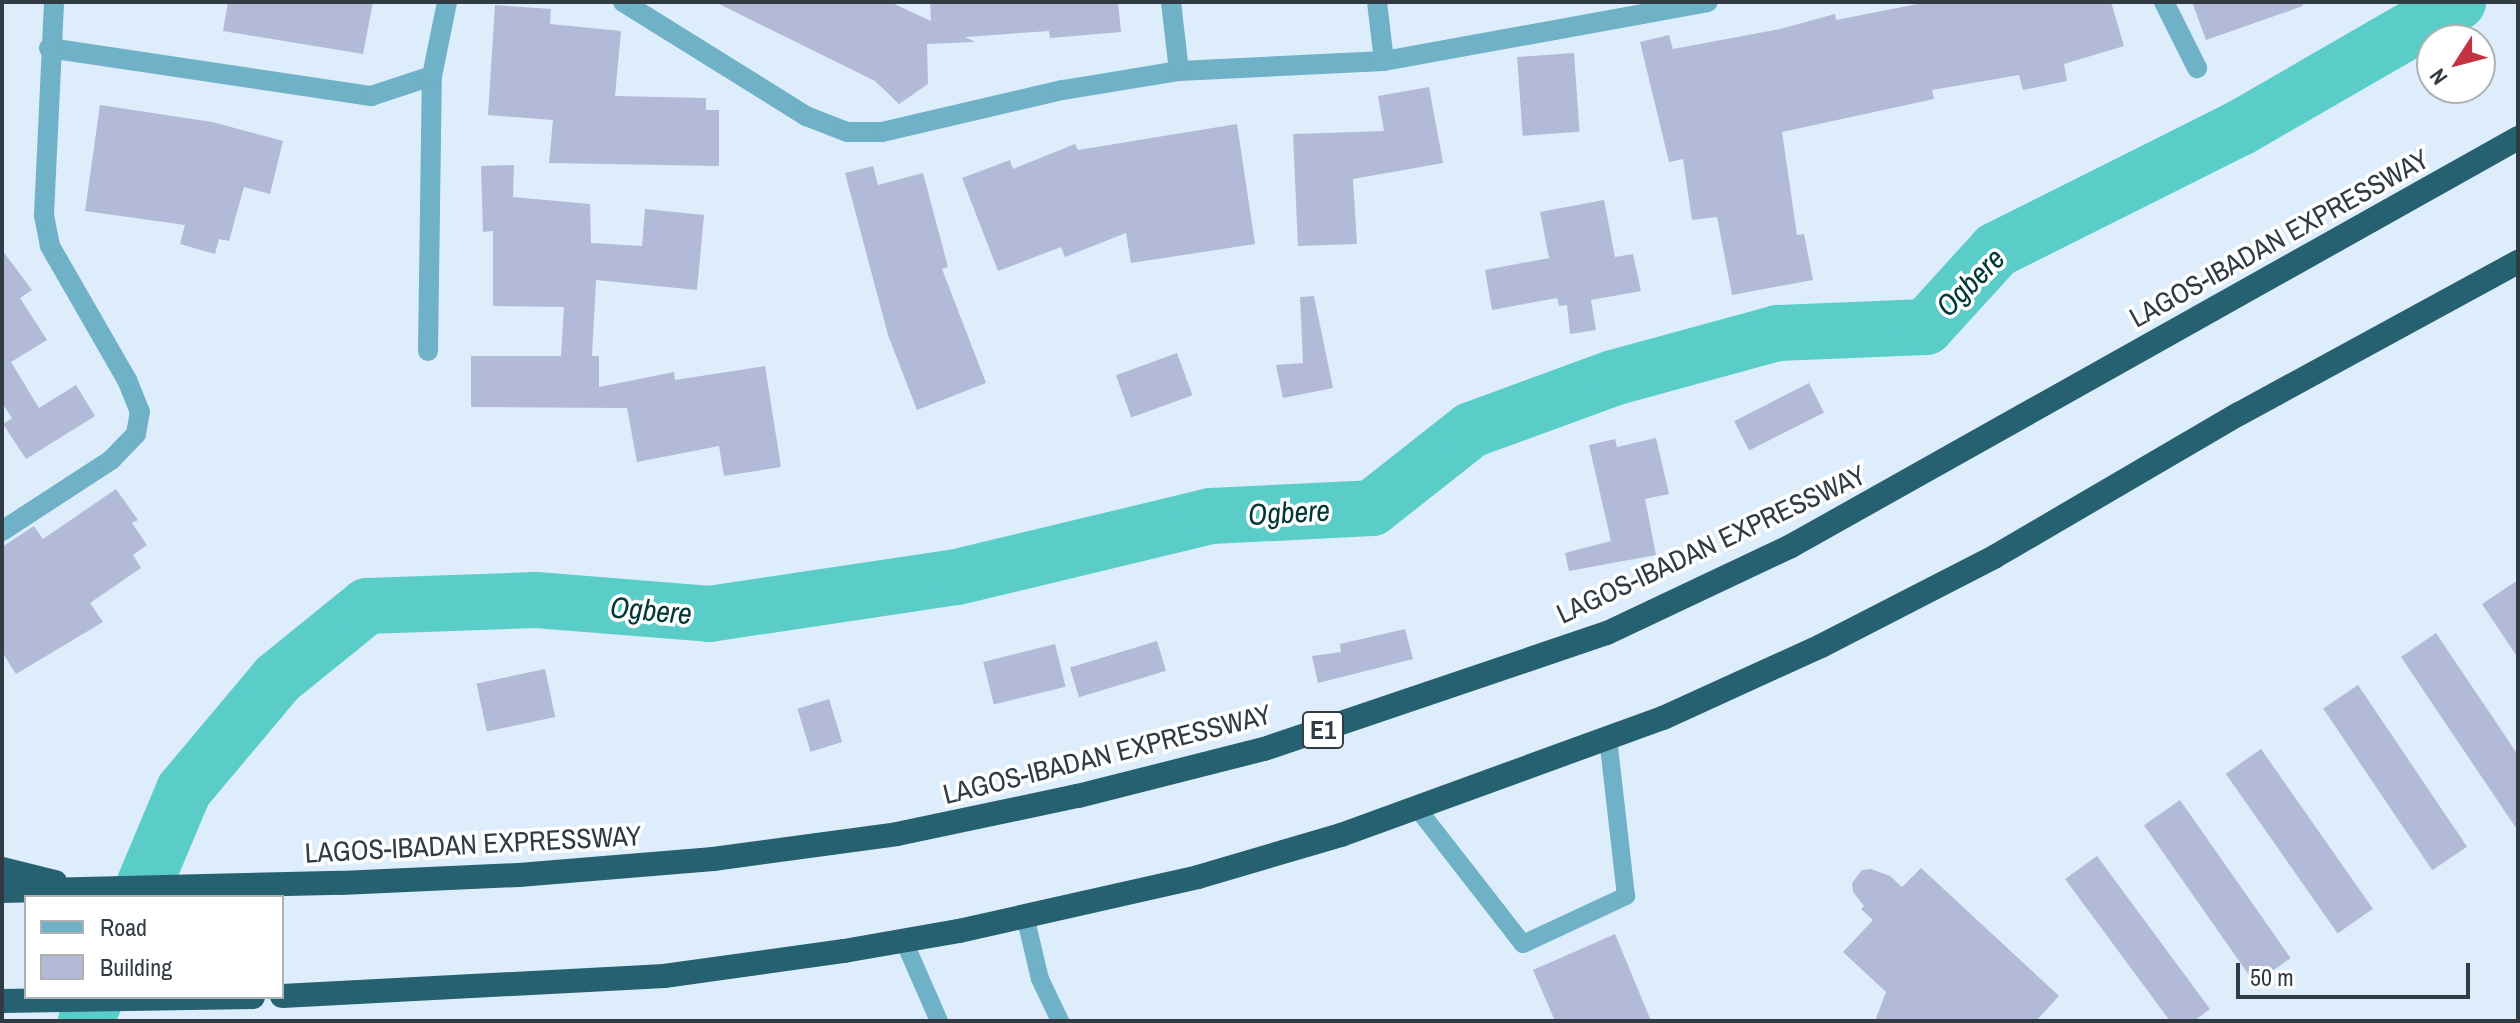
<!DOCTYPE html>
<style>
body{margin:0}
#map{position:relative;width:2520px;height:1023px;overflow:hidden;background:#deedfb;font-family:"Archivo Narrow",sans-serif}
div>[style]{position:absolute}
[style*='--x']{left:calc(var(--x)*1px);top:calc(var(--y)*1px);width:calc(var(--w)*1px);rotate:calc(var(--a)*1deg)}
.river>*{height:56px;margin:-28px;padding:0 28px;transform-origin:28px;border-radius:28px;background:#5acdc9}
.building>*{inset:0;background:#b2bad7;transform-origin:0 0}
.service>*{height:18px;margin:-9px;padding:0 9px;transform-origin:9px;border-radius:9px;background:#6fb1c6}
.minor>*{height:20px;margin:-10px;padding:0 10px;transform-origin:10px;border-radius:10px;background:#6fb1c6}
.motorway>*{height:24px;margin:-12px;padding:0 12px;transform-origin:12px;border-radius:12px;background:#266171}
span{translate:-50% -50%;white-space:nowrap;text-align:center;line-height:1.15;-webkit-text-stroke:7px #fff;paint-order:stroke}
.shield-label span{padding:2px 6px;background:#fff;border:2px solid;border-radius:6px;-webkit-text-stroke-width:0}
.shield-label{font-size:26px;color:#313b44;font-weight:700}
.street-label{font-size:28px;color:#313b44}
.water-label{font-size:30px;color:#003837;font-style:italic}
.frame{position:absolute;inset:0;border:4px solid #313b44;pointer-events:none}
.legend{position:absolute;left:24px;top:895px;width:260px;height:104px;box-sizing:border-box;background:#fff;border:2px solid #adb1b4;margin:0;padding:10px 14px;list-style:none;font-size:24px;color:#313b44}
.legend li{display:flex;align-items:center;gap:16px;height:40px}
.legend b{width:40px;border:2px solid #adb1b4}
.north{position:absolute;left:2416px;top:24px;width:80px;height:80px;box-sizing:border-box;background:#fff;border:2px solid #adb1b4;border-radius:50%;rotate:234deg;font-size:22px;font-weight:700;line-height:32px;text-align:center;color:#313b44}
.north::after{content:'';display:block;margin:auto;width:28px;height:36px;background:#c33343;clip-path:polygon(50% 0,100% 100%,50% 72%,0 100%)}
.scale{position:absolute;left:2236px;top:963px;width:234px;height:36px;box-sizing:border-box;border:4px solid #313b44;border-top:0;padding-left:10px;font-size:24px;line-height:28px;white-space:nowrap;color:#313b44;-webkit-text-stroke:6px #fff;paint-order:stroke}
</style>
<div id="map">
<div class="river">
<div style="--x:139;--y:897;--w:116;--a:-67.2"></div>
<div style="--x:184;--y:790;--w:145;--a:-50"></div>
<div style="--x:277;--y:679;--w:116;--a:-39"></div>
<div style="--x:367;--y:606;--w:169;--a:-2"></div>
<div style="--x:536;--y:600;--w:174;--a:4.6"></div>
<div style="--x:709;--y:614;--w:251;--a:-8.5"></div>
<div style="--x:957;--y:577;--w:261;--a:-13.5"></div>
<div style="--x:1211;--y:516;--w:161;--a:-2.8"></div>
<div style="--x:1372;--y:508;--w:126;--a:-38.2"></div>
<div style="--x:1471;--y:430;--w:151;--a:-20.1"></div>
<div style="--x:1613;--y:378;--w:170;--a:-15.3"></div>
<div style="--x:1777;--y:333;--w:149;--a:-2.3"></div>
<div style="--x:1926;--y:327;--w:104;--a:-47.7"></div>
<div style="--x:1996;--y:250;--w:273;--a:-26.6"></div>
<div style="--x:2240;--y:128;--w:252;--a:-30"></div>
<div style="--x:86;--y:1021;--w:26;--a:-67"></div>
</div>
<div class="building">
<div style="clip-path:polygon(228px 2px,373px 2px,363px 54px,223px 31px)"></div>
<div style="clip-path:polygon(715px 2px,890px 2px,931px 21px,930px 2px,1118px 2px,1121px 32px,1050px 38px,1049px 31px,965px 37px,975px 42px,927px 44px,928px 84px,899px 104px,875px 81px)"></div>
<div style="clip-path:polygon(1928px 2px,2111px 2px,2124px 46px,2064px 64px,2067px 81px,2023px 90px,2019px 75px,1932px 90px,1934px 99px,1782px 132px,1797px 235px,1804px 234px,1813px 280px,1732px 295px,1717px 217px,1692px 220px,1683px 159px,1669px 162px,1640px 42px,1669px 35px,1673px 49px,1780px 29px,1835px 14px,1836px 20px)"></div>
<div style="clip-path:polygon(2192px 2px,2302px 2px,2303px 6px,2206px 40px)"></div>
<div style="clip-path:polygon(495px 5px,551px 9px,550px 24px,621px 31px,615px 96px,706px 98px,706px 110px,719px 110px,719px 166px,549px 163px,553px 120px,488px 115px)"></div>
<div style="left:1574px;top:53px;width:79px;height:57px;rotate:86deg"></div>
<div style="clip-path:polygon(1429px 87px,1443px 163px,1353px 179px,1357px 244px,1298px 246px,1293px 134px,1384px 131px,1378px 96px)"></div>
<div style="clip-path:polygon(100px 105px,212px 122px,283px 141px,270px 194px,244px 187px,229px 241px,219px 239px,215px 254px,180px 244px,185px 225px,85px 211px)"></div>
<div style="clip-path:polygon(1237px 124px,1255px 244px,1131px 263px,1126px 233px,1065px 257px,1061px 247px,998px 271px,962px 178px,1010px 160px,1013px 169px,1075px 144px,1078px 150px)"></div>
<div style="clip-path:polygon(514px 165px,513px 197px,590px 204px,591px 243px,642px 246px,645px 209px,704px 215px,697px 290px,596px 280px,592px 356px,599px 356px,599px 387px,674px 372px,675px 380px,765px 366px,781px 467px,724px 476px,719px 446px,637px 462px,627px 408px,471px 407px,471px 356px,561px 356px,564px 307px,493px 306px,493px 231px,483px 232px,481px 166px)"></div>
<div style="clip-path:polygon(873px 166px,878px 185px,923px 173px,948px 267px,942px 269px,986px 383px,917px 410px,888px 335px,845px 173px)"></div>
<div style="clip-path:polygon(1604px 200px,1615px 257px,1633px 254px,1641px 291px,1591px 300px,1596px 330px,1570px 334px,1567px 305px,1559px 306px,1557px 298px,1492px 310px,1485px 270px,1549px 258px,1540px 212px)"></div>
<div style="clip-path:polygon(2px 250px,32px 290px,20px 298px,47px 340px,11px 362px,39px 408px,76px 385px,95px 416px,26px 459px,3px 424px,12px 418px,2px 403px)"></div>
<div style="clip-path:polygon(1314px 296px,1333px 388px,1283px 398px,1276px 365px,1303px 363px,1300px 297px)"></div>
<div style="left:1177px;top:353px;width:45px;height:65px;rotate:70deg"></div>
<div style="left:1809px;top:383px;width:33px;height:84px;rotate:63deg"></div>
<div style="clip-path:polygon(1656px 438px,1669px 494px,1645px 499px,1656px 555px,1569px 571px,1565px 553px,1611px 541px,1589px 445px,1615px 439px,1617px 447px)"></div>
<div style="clip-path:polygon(116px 489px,138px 520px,132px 523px,147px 545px,133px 555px,141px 568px,90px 603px,103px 622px,16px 674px,2px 652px,2px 547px,34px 526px,43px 539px)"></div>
<div style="clip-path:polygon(2518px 580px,2518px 658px,2482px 604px)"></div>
<div style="clip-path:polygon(1405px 629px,1413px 659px,1318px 683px,1312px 656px,1341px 652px,1340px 644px)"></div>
<div style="clip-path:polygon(2436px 633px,2518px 755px,2518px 831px,2401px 657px)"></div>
<div style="left:1157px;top:641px;width:31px;height:91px;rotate:73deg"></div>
<div style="left:1055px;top:644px;width:44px;height:74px;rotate:76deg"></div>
<div style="left:545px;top:669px;width:49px;height:70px;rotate:78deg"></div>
<div style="left:2358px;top:685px;width:195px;height:42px;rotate:56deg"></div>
<div style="left:829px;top:699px;width:45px;height:33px;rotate:73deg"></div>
<div style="left:2261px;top:749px;width:195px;height:43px;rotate:55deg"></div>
<div style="left:2180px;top:800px;width:193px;height:44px;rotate:55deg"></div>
<div style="clip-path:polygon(2097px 856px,2210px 1009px,2194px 1021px,2170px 1021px,2065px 879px)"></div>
<div style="clip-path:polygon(1921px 868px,2059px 996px,2036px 1021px,1875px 1021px,1886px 992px,1843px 952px,1873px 920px,1861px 909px,1864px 906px,1853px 892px,1852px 883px,1862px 870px,1871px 869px,1890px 876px,1902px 887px)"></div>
<div style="clip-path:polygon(1615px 934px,1651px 1021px,1555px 1021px,1533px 970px)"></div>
</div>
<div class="service">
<div style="--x:1417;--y:808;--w:172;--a:52.1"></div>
<div style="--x:1523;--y:944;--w:114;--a:-25"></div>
<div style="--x:1626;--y:896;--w:158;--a:-96.5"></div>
<div style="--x:1025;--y:916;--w:65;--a:76.6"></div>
<div style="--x:1040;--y:979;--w:47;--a:64.5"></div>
<div style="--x:904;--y:941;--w:87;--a:66.4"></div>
</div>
<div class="minor">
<div style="--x:623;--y:2;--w:216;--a:31.9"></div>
<div style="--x:806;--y:116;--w:44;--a:21.3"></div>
<div style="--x:847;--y:132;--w:35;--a:0"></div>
<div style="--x:882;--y:132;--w:186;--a:-13.1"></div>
<div style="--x:1063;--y:90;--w:118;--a:-9.3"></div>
<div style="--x:1179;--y:71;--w:205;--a:-2.8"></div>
<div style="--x:1384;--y:61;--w:329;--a:-10.3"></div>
<div style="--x:1171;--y:2;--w:69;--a:83.4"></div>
<div style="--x:1377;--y:2;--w:59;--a:83.2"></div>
<div style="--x:2164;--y:2;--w:74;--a:63.4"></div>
<div style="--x:49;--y:48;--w:326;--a:8.5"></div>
<div style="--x:371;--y:96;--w:64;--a:-18.2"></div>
<div style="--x:428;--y:351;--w:275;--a:-89.2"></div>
<div style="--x:432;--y:76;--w:76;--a:-78.5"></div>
<div style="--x:2;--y:531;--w:130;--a:-33.1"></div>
<div style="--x:111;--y:460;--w:36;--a:-46"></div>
<div style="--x:136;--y:434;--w:22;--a:-80"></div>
<div style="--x:140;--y:412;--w:35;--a:-112"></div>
<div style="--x:127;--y:380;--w:155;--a:-119.9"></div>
<div style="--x:50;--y:246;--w:32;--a:-101"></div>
<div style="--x:44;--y:215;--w:213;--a:-87.3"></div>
</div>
<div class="motorway">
<div style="--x:2;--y:869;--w:55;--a:13.8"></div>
<div style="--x:2;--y:891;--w:339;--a:-1.4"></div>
<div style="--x:341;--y:883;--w:178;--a:-2.6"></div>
<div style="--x:519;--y:875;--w:195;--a:-4.7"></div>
<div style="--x:713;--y:859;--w:186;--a:-7.7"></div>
<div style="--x:897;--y:834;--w:185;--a:-11.9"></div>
<div style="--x:1078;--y:796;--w:192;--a:-14.2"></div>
<div style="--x:1264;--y:749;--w:362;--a:-18.7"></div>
<div style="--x:1607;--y:633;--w:204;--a:-25.3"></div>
<div style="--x:1791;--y:546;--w:834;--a:-29.3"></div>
<div style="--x:282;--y:996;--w:383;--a:-3"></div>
<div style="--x:664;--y:976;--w:182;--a:-7.9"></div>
<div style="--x:844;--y:951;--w:117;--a:-9.9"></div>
<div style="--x:959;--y:931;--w:245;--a:-12.7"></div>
<div style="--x:1198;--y:877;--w:149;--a:-16.4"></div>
<div style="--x:1341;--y:835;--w:343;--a:-20"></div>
<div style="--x:1663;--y:718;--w:174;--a:-24.5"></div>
<div style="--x:1821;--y:646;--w:195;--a:-27.2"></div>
<div style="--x:1994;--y:557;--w:284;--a:-30.3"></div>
<div style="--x:2239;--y:414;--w:318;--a:-28.6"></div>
<div style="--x:2;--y:1001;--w:251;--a:-0.9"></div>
</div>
<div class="shield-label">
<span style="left:1323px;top:730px">E1</span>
</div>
<div class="street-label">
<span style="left:2279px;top:238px;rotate:-29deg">LAGOS-IBADAN EXPRESSWAY</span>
<span style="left:1711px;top:544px;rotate:-25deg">LAGOS-IBADAN EXPRESSWAY</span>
<span style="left:1107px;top:754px;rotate:-14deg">LAGOS-IBADAN EXPRESSWAY</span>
<span style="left:473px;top:844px;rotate:-3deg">LAGOS-IBADAN EXPRESSWAY</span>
</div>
<div class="water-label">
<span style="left:1970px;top:282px;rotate:-45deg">Ogbere</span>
<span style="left:1289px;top:512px;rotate:-3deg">Ogbere</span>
<span style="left:651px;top:610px;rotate:5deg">Ogbere</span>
</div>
<div class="frame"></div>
<ul class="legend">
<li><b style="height:10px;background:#6fb1c6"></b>Road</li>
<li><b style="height:22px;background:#b2bad7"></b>Building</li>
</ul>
<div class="north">N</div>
<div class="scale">50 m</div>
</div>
